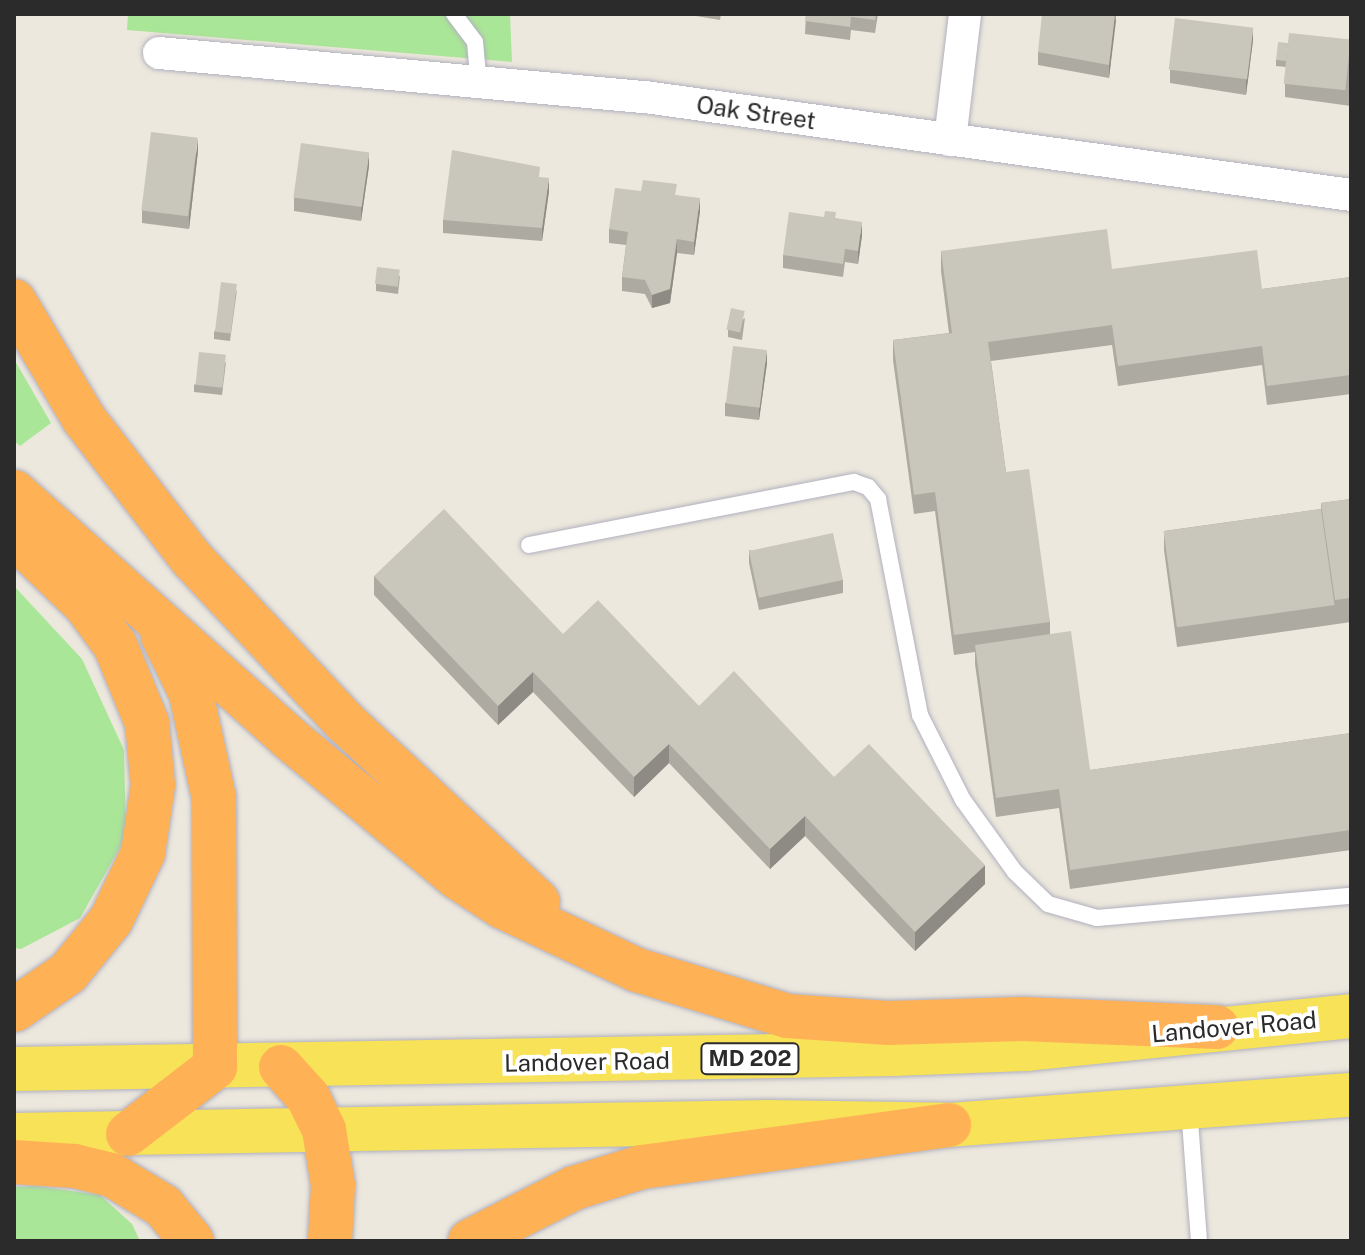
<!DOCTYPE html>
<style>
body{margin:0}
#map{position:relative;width:1365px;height:1255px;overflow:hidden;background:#ede8dd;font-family:"Public Sans",sans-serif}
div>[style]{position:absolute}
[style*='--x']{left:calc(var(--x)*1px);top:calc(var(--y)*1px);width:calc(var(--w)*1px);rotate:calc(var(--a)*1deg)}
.green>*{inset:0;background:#aae697}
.roads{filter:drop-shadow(0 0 2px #b1b1bf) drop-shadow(0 0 2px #b1b1bf)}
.service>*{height:16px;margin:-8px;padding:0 8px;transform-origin:8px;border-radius:8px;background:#fff}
.minor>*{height:32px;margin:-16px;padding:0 16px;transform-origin:16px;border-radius:16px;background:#fff}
.primary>*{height:44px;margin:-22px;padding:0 22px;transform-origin:22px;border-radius:22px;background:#f7e258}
.motorway>*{height:44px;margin:-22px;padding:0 22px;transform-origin:22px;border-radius:22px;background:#ffb156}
.wall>*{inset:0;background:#adaaa1}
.shaded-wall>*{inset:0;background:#8d8b83}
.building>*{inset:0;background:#c9c6bb;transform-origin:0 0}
span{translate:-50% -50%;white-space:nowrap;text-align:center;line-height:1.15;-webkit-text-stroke:8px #fff;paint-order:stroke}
.shield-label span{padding:2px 6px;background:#fff;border:2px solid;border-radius:6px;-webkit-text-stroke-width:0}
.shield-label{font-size:22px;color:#2b2b2b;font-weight:700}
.street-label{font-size:24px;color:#2b2b2b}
.frame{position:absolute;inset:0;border:16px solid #2b2b2b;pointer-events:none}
</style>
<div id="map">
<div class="green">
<div style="clip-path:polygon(128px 14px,510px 14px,512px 62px,127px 30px)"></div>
<div style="clip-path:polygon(14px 359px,51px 423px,20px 446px,14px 441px)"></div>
<div style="clip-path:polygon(14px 586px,82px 659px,124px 750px,126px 837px,80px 918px,21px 949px,14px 948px)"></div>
<div style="clip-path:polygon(36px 1186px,100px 1195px,132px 1224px,140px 1241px,14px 1241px,14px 1187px)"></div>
</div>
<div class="roads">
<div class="service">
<div style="--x:454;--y:14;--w:35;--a:53"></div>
<div style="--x:475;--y:42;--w:44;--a:84.8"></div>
<div style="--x:529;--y:545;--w:331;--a:-11"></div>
<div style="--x:854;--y:482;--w:15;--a:20"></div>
<div style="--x:868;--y:487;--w:16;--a:50"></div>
<div style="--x:878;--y:499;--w:220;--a:79"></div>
<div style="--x:920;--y:715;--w:95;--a:63.2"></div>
<div style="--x:963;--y:800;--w:89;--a:54.2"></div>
<div style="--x:1015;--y:872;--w:46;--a:44.1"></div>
<div style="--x:1048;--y:904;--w:51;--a:15.9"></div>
<div style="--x:1097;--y:918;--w:255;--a:-5"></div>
<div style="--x:1189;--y:1108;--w:133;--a:85.7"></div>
</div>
<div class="minor">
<div style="--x:159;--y:53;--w:488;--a:5.2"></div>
<div style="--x:645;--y:97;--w:713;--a:7.9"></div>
<div style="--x:950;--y:140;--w:127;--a:-83.2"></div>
</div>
<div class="primary">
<div style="--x:14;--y:1069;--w:880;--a:-0.98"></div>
<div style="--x:894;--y:1054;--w:133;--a:-2.2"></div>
<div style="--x:1027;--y:1049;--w:326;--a:-5.8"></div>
<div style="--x:14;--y:1135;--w:754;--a:-0.99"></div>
<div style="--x:768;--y:1122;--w:181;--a:0.9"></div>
<div style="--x:949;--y:1125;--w:403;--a:-4.3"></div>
</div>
<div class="motorway">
<div style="--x:14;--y:301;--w:137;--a:59.3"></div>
<div style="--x:84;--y:419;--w:177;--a:52.4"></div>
<div style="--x:192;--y:559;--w:222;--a:46.8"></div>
<div style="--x:344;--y:721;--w:265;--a:43"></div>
<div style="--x:14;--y:492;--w:369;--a:41.8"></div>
<div style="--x:289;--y:738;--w:218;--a:39.6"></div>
<div style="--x:457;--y:877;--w:55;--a:33.1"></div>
<div style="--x:503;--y:907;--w:148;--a:25.2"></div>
<div style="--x:637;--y:970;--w:157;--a:17"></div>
<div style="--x:787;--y:1016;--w:101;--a:4"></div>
<div style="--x:888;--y:1023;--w:135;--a:-1.7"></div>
<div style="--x:1023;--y:1019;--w:194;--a:2.4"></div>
<div style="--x:14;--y:536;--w:98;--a:43.8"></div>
<div style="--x:85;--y:604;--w:51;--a:53.8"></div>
<div style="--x:115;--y:645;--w:84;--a:67.7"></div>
<div style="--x:147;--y:723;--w:62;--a:84.5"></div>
<div style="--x:153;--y:785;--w:69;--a:98.4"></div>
<div style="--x:143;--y:853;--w:74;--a:115.5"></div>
<div style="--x:111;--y:920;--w:68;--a:129.1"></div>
<div style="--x:68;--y:973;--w:65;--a:145.6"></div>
<div style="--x:281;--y:1067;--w:40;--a:48"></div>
<div style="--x:308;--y:1097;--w:37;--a:64"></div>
<div style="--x:324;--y:1130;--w:56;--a:80.7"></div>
<div style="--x:333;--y:1185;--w:56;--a:93.1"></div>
<div style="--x:128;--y:1134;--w:110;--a:-37.6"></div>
<div style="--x:215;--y:1067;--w:269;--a:-90.2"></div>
<div style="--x:214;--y:798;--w:107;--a:-102.4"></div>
<div style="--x:191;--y:693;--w:64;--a:-116.2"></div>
<div style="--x:14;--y:1162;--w:61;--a:3.8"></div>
<div style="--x:75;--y:1166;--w:38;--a:14"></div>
<div style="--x:112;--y:1175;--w:60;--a:31.3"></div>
<div style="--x:163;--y:1206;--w:45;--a:50.4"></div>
<div style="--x:470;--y:1241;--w:117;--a:-27"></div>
<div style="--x:574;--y:1188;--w:71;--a:-17.2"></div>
<div style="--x:642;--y:1167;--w:310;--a:-7.8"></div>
</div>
</div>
<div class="wall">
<div style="clip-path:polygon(684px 14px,721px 14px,720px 20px)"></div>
<div style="clip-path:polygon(806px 14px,878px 14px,875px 33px,851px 30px,850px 40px,805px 34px)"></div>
<div style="clip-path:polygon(1116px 14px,1109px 78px,1038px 65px,1038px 52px)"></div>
<div style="clip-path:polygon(1351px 39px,1351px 106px,1285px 97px,1285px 84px)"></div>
<div style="clip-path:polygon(1253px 40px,1246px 95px,1170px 83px,1170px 70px)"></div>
<div style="clip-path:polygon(1288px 43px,1286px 67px,1276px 66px,1276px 60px)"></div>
<div style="clip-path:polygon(198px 151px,189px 229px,142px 223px,142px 210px)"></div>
<div style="clip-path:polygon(369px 166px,361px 221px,294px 211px,294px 198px)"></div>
<div style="clip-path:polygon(540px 177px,549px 191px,542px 241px,443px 233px,443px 220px)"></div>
<div style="clip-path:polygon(677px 195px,700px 211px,694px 255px,677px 253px,670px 303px,652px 308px,645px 294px,622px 291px,622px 277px,626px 245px,609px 243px,609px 229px)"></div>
<div style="clip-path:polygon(836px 218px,862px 235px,858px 264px,845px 262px,843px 277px,783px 268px,783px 255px)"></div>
<div style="clip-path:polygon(941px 251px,1112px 269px,1262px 289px,1351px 277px,1351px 394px,1267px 405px,1262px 365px,1118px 386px,1112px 345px,991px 361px,1006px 472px,1050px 622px,1050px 634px,1090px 770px,1351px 733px,1351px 850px,1070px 889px,1059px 808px,996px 817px,975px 664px,975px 652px,954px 655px,935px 511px,914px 514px,893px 360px,893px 340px,949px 333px,941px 271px)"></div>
<div style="clip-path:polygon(400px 276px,398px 294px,376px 291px,376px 284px)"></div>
<div style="clip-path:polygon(237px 290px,230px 341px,214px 339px,214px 332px)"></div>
<div style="clip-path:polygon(745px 318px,742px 340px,728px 337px,728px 330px)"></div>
<div style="clip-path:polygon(226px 362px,222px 395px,194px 392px,194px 385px)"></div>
<div style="clip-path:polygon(767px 363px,759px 420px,725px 416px,725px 403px)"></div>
<div style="clip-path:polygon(1351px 499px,1351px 622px,1177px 647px,1164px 550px,1164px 531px,1321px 509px,1321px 503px)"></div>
<div style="clip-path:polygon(749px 550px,843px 580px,843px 593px,759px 610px,749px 563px)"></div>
<div style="clip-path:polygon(374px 576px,563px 634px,834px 777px,985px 884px,915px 951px,805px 836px,770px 869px,669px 763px,634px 797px,533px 692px,498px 725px,374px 595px)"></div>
</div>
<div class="shaded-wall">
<div style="clip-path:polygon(1115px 14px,1116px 21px,1109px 78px,1109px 65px)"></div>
<div style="clip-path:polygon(1253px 27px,1253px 40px,1246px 95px,1246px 81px)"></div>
<div style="clip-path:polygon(198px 138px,198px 151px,189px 229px,189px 216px)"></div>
<div style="clip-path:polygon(369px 153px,369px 166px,361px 221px,361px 207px)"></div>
<div style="clip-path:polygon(549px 178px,549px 191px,542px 241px,542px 228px)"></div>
<div style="clip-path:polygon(700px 198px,700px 211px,694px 255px,694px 242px)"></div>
<div style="clip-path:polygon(862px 222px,862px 235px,858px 264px,858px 251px)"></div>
<div style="clip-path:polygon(677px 239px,677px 253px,670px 303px,652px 308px,652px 295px)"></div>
<div style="clip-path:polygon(767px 350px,767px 363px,759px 420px,759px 407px)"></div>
<div style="clip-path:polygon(533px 672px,533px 692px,498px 725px,498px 706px)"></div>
<div style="clip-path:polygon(669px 744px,669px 763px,634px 797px,634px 777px)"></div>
<div style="clip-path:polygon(805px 816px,805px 836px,770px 869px,770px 849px)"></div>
<div style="clip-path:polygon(985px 865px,985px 884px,915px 951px,915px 932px)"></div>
</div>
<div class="building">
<div style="clip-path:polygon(806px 14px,876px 14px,875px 20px,851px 17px,850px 27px,805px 21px)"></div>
<div style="clip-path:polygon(1042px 14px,1115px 14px,1109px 65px,1038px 52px)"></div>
<div style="left:1175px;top:18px;width:79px;height:52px;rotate:7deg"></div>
<div style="left:1289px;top:33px;width:62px;height:51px;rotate:6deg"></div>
<div style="left:1278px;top:42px;width:10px;height:18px;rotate:6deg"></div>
<div style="left:151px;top:132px;width:47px;height:79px;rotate:7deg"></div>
<div style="left:301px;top:143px;width:69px;height:55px;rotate:8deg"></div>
<div style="clip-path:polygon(452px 150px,540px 167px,539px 177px,549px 178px,542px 228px,443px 220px)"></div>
<div style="clip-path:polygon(643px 180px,677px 184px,675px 195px,700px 198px,694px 242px,677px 239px,670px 289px,652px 295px,645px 280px,622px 277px,628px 232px,609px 229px,615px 188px,641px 191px)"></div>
<div style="clip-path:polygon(825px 211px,836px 212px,835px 218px,862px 222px,858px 251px,845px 249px,843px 264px,783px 255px,789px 212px,824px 217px)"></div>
<div style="clip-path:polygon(1107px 229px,1112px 269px,1257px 250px,1262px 289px,1351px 277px,1351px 375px,1267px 386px,1262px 346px,1118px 366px,1112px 325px,988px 342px,1006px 472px,1029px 469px,1050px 622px,954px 635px,935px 492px,914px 495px,893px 340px,952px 333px,941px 251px)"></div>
<div style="left:377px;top:267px;width:23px;height:17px;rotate:7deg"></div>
<div style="left:221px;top:282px;width:16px;height:50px;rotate:7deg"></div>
<div style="left:731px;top:308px;width:14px;height:22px;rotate:12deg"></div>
<div style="left:733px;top:346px;width:34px;height:58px;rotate:7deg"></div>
<div style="left:199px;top:352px;width:27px;height:33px;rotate:6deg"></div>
<div style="clip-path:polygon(1351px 499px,1351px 598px,1335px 600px,1321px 503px)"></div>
<div style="clip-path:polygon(444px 509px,563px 634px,598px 600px,699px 706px,734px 671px,834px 777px,869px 744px,985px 865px,915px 932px,805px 816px,770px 849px,669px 744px,634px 777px,533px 672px,498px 706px,374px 576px)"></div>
<div style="left:1321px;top:509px;width:97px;height:159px;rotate:82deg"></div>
<div style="left:833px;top:533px;width:48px;height:86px;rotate:78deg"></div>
<div style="clip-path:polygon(1071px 631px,1090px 770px,1351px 733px,1351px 830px,1070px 870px,1059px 789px,996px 798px,975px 645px)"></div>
</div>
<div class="shield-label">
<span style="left:750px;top:1059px">MD 202</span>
</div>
<div class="street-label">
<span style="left:756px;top:113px;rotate:8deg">Oak Street</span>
<span style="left:1234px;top:1027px;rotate:-5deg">Landover Road</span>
<span style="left:587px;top:1062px;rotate:-1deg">Landover Road</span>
</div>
<div class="frame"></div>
</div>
